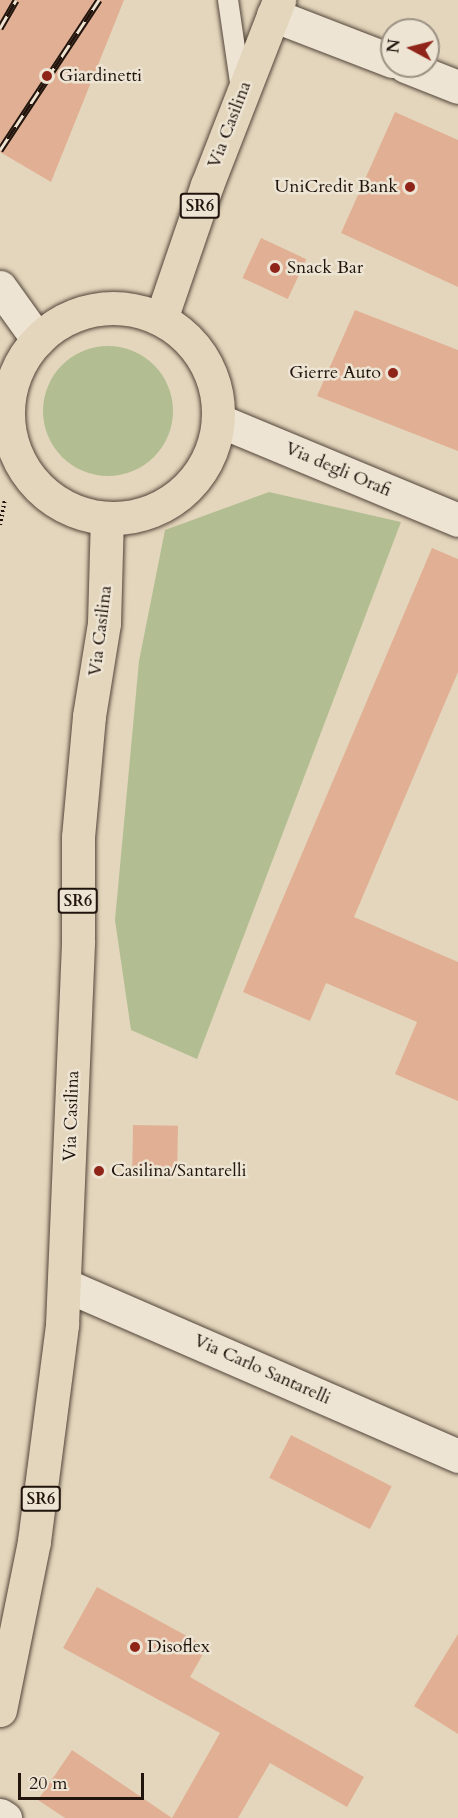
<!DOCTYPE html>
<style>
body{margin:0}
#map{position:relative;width:458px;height:1818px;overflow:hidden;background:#e4d6bc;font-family:Cardo,serif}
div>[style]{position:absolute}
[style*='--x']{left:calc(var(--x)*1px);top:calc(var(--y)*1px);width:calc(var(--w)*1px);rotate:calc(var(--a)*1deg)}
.green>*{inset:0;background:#b2be92}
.round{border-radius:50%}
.building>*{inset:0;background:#e1b094;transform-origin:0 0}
.path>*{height:4px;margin-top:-2px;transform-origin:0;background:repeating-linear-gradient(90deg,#21140d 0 1.5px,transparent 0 4.5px)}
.roads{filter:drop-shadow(0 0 2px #524439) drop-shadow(0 0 2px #524439)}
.service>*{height:20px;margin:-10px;padding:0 10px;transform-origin:10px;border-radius:10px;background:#ede4d3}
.minor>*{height:33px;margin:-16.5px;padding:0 16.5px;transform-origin:16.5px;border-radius:16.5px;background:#ede4d3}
.primary>*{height:33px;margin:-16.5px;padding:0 16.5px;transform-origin:16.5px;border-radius:16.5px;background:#e4d6bc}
.primary>.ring{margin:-16.5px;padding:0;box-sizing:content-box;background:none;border:33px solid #e4d6bc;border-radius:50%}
.rail>*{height:7px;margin-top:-3.5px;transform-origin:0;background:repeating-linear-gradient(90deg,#ede4d3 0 14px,#21140d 0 28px);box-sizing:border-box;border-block:2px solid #21140d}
.dots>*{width:16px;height:16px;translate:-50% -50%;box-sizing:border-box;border:3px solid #ede4d3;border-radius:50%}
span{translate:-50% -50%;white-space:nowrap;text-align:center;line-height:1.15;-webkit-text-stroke:5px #ede4d3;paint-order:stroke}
.shield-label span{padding:2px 4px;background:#ede4d3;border:2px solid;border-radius:4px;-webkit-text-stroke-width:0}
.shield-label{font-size:16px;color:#21140d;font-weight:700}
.poi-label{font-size:18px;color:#21140d}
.left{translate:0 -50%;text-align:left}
.right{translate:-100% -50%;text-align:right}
.street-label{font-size:18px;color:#21140d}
.north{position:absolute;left:380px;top:18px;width:60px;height:60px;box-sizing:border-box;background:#ede4d3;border:2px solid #9b9184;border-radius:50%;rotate:277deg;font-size:16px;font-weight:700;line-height:24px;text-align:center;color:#21140d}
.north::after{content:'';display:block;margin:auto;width:21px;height:27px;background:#8f2418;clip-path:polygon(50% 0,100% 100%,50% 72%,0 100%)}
.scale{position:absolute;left:18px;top:1773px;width:126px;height:27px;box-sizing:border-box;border:3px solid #21140d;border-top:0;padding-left:8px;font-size:18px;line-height:21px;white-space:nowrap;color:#21140d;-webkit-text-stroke:4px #ede4d3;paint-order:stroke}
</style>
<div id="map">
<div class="green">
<div class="round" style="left:43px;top:346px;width:130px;height:130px"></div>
<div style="clip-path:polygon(269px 492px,401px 522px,197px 1059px,131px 1030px,115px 920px,139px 661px,165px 530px)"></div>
</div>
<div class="building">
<div style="clip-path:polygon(0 0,124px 0,51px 182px,0 152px)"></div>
<div style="clip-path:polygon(395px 112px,458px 140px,458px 287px,341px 233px)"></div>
<div style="left:261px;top:238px;width:50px;height:44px;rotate:25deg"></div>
<div style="clip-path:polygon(355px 310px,458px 350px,458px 451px,317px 396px)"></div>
<div style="clip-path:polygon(432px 548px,458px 559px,458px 672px,354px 917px,458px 962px,458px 1101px,395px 1074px,417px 1022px,326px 983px,310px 1021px,243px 992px)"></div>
<div style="left:133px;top:1125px;width:45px;height:48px;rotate:1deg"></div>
<div style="left:291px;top:1435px;width:113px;height:48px;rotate:27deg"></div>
<div style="clip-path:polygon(97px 1587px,207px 1647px,190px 1677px,364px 1777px,347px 1807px,270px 1763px,238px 1818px,172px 1818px,220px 1733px,63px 1648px)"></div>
<div style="clip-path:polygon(458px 1634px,458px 1734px,414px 1706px)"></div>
<div style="clip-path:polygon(72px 1750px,172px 1818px,65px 1818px,38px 1800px)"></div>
</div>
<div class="path">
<div style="--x:0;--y:525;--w:25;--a:-79"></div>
</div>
<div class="roads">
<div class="service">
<div style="--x:228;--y:0;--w:90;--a:81.7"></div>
</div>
<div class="minor">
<div style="--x:273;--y:15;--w:128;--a:21.1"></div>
<div style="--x:405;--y:66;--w:57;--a:21.6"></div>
<div style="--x:0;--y:287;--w:65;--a:54.4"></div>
<div style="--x:218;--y:420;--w:260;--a:22.6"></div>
<div style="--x:65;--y:1285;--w:429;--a:23.5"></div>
<div style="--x:0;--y:1815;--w:6;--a:31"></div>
</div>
<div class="primary">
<div class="ring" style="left:8px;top:308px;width:177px;height:177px"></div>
<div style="--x:161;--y:319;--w:142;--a:-71.1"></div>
<div style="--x:207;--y:185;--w:199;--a:-68.7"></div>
<div style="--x:0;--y:1710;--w:172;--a:-78.6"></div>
<div style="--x:34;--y:1541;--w:218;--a:-82.6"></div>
<div style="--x:62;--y:1325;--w:385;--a:-87.6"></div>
<div style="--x:78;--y:940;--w:103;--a:-90"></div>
<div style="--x:78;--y:837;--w:121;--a:-84.8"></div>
<div style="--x:89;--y:716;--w:94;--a:-80.8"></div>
<div style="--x:104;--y:623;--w:105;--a:-88.4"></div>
</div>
</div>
<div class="rail">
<div style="--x:0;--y:28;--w:32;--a:-60"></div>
<div style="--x:0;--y:150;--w:180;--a:-56.6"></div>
</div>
<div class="dots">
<div style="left:47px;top:76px;background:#8f2418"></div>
<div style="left:410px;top:187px;background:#8f2418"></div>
<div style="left:275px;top:268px;background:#8f2418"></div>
<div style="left:393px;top:373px;background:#8f2418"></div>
<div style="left:99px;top:1171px;background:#8f2418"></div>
<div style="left:135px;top:1647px;background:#8f2418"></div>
</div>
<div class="shield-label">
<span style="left:200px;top:206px">SR6</span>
<span style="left:78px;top:901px">SR6</span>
<span style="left:41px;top:1499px">SR6</span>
</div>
<div class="poi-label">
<span class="left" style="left:59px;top:76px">Giardinetti</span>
<span class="right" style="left:398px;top:187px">UniCredit Bank</span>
<span class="left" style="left:287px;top:268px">Snack Bar</span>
<span class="right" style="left:381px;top:373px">Gierre Auto</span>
<span class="left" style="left:111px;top:1171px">Casilina/Santarelli</span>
<span class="left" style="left:147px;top:1647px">Disoflex</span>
</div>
<div class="street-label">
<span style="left:230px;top:125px;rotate:-69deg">Via Casilina</span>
<span style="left:338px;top:470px;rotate:23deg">Via degli Orafi</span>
<span style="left:101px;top:631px;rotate:-83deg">Via Casilina</span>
<span style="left:72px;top:1116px;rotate:-88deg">Via Casilina</span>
<span style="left:262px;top:1370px;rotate:24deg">Via Carlo Santarelli</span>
</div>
<div class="north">N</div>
<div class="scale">20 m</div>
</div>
